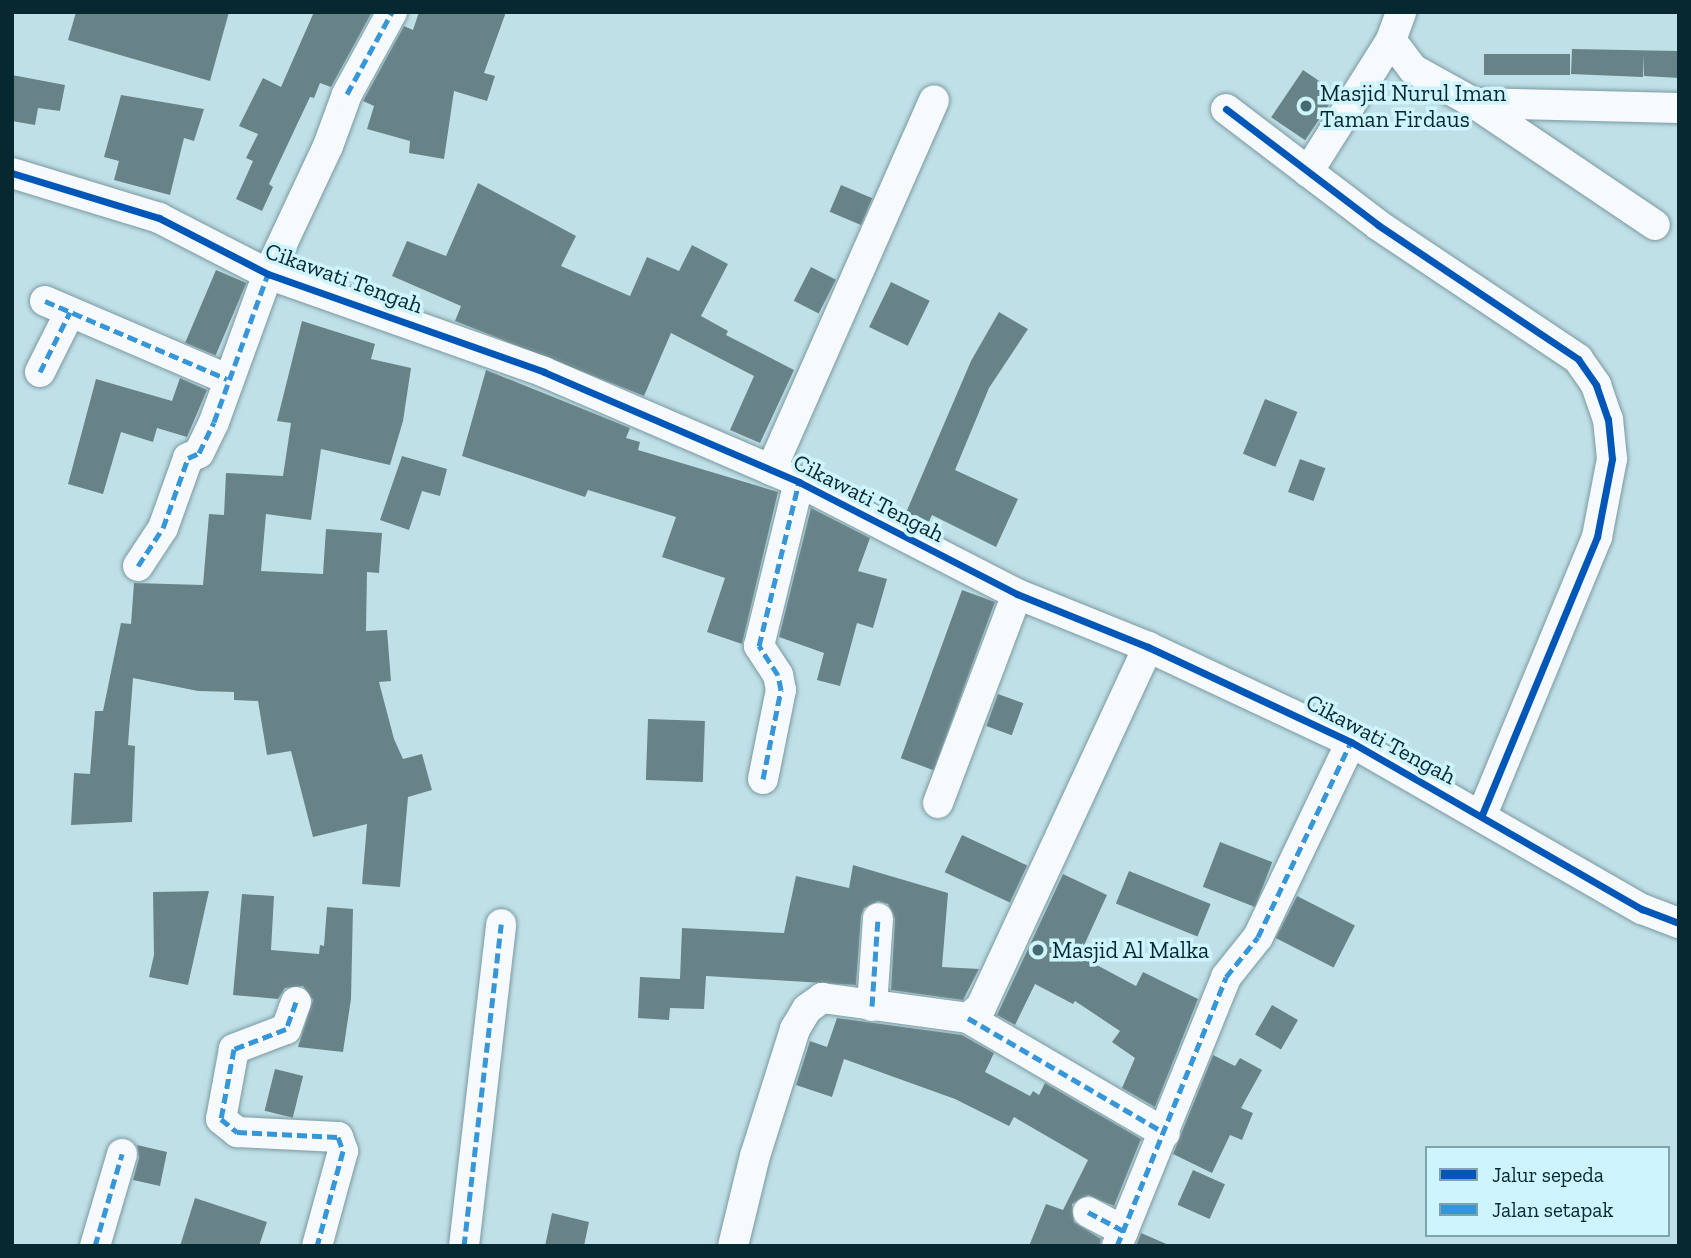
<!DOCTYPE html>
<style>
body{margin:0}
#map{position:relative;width:1691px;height:1258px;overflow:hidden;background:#c0e0e8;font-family:"Zilla Slab",serif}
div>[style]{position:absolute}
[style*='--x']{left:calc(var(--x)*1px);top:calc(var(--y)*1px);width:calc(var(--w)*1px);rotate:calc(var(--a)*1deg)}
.building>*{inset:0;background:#688387;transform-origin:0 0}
.roads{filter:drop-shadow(0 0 2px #7a99a0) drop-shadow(0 0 2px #7a99a0)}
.minor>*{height:30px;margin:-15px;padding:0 15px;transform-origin:15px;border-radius:15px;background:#f6fafc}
.quiet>*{height:5px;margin-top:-2.5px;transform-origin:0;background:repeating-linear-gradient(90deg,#3696d8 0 10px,transparent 0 15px)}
.cycleway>*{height:7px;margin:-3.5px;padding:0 3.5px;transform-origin:3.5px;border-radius:3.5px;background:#0057b8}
.dots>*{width:19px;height:19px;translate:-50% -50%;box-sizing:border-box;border:4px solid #cef4fd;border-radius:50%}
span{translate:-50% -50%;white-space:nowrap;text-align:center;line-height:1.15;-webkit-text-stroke:7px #cef4fd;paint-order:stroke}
.poi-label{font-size:23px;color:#062931}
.left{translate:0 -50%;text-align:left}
.street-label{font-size:23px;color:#062931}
.frame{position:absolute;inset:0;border:14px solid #062931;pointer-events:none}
.legend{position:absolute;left:1425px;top:1146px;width:245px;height:91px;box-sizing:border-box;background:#cef4fd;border:2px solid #7ea3ab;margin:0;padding:9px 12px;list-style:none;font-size:21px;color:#062931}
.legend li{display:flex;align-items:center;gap:14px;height:35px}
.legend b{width:35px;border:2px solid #7ea3ab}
</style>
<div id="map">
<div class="building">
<div style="clip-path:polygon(76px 12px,229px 12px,210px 81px,68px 40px)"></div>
<div style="clip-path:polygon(314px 12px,372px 12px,331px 87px,320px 83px,314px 98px,310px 97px,269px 184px,273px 187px,262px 211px,236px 199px,253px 161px,246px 158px,258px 134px,239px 126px,263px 78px,281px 87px)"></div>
<div style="clip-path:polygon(419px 12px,506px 12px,484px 73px,495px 76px,487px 101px,454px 91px,444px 159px,409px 153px,410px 141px,367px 129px,374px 106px,363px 101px,404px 26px,413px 30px)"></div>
<div style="clip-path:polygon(1572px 49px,1679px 51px,1679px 78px,1644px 76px,1644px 54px,1643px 77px,1571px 74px)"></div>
<div style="left:1484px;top:54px;width:86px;height:21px"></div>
<div style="left:1303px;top:70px;width:41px;height:57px;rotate:34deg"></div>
<div style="clip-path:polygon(12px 75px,65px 85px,60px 111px,38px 108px,35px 125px,12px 121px)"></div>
<div style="clip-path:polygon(121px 95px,204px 109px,194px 141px,184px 138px,170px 195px,114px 180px,119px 161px,104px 157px)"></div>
<div style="clip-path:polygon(478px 183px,576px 236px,561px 266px,630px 296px,647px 257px,679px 271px,692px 245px,728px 264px,701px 316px,728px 331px,726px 335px,794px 370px,760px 443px,730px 430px,754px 376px,671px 333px,644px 396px,455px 321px,461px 306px,392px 276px,407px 241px,446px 256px)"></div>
<div style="left:841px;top:185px;width:34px;height:29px;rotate:23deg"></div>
<div style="left:811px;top:267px;width:28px;height:38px;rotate:27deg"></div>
<div style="left:216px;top:270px;width:33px;height:79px;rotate:23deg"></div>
<div style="left:891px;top:282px;width:43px;height:50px;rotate:26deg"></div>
<div style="clip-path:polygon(999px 312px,1028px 329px,989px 388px,955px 470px,1018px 499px,996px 547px,932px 515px,928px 524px,905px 515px,971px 361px)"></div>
<div style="clip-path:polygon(302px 321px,375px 344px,371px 359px,411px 368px,403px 421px,390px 465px,321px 449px,311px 520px,266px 514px,261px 571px,323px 574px,326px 529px,382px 533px,379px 573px,367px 572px,366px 631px,387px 630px,391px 681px,379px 682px,394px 739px,403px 759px,422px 754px,432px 790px,408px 797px,400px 887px,362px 884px,367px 824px,313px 837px,291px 751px,267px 755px,258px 701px,234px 700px,234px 692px,198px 691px,133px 678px,128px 745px,135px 746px,132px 822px,71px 825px,74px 773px,90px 774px,95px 711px,103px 711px,121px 623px,131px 624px,134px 583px,203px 585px,209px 514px,224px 515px,226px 473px,283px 476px,291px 423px,277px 421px)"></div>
<div style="clip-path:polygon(486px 370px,630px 428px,626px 438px,640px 442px,638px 450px,778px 492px,742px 644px,707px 632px,725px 578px,662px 557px,676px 517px,588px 490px,585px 497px,462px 456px)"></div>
<div style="clip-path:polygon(180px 378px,207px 390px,187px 437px,157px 428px,153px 442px,121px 432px,103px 494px,68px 484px,96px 379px,172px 401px)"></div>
<div style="left:1265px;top:399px;width:35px;height:59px;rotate:22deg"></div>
<div style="clip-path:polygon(402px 456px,447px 469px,440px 496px,422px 491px,409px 530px,380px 520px)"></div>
<div style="left:1300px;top:459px;width:27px;height:35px;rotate:20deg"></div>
<div style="clip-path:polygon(811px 508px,870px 538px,858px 571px,887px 579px,873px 628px,857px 623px,840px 686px,817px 680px,824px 653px,779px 637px)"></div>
<div style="left:962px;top:590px;width:35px;height:179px;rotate:20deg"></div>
<div style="left:998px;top:694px;width:27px;height:34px;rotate:20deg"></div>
<div style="left:648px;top:719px;width:57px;height:61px;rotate:2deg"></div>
<div style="left:962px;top:835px;width:72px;height:41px;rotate:25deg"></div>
<div style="left:1220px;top:842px;width:56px;height:48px;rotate:21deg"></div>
<div style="clip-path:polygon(853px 865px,948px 893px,942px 967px,979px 969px,963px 1000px,891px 990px,895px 919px,888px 904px,878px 901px,864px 908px,861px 916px,856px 985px,706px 976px,704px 1009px,670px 1008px,669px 1020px,638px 1018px,640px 977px,680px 979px,682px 928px,784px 933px,796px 876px,849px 888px)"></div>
<div style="left:1129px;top:871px;width:88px;height:35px;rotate:22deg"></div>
<div style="clip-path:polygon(1063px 874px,1107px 895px,1081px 952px,1095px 959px,1093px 963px,1136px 986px,1143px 972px,1198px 999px,1155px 1107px,1122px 1088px,1135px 1058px,1112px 1042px,1120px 1031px,1075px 1001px,1073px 1004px,1035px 984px,1015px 1025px,997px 1015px)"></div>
<div style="clip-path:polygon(209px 891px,188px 985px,149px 977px,154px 955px,153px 892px)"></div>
<div style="clip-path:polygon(242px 894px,274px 896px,271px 950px,319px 954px,320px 945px,324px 946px,327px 907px,353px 909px,351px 999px,343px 1052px,298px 1047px,313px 1000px,303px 986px,285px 988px,278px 999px,233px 995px)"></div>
<div style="left:1297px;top:896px;width:65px;height:47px;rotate:27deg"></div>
<div style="left:1272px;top:1005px;width:30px;height:34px;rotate:30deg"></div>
<div style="clip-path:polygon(837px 1018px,962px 1035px,994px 1053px,985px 1072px,1030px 1096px,1033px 1091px,1039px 1095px,1045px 1083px,1141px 1139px,1114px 1206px,1088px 1195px,1072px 1204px,1074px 1222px,1101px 1239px,1100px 1246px,1029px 1246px,1046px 1204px,1063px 1210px,1088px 1160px,1014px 1117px,1009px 1126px,955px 1099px,844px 1059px,832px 1097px,796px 1085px,810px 1041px,827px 1047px)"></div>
<div style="clip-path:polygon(1213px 1055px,1235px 1066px,1240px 1058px,1262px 1070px,1241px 1108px,1253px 1113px,1242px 1140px,1230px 1135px,1212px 1173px,1173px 1154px)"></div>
<div style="left:275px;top:1069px;width:29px;height:43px;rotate:14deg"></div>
<div style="clip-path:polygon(137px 1145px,167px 1152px,160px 1186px,133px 1180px,139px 1158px)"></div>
<div style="left:1193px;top:1170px;width:35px;height:38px;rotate:24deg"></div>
<div style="clip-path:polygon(195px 1198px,267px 1222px,259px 1246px,180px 1246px)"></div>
<div style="clip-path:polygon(552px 1213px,589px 1222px,584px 1246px,545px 1246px)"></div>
<div style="clip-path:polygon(1141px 1233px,1171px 1246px,1136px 1246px)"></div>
</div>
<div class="roads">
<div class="minor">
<div style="--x:1391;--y:40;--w:36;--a:53"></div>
<div style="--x:1413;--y:69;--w:70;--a:29.1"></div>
<div style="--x:1474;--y:103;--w:205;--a:1.4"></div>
<div style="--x:1474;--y:103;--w:218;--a:34"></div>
<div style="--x:1226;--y:109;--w:191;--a:37.3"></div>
<div style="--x:1378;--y:225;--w:241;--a:33.8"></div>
<div style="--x:1578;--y:359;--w:32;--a:55"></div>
<div style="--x:1596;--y:385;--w:36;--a:71"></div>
<div style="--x:1608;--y:419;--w:40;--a:84.3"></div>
<div style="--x:1612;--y:459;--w:79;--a:100.9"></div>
<div style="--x:1597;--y:537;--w:300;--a:112.5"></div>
<div style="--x:1308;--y:172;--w:156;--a:-57.8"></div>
<div style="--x:1391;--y:40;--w:30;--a:-70"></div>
<div style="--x:12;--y:173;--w:154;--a:17"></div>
<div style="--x:159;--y:218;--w:123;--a:27.2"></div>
<div style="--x:268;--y:274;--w:293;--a:19.5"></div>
<div style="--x:544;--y:372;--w:278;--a:23.3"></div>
<div style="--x:799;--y:482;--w:245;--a:27.2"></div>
<div style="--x:1017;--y:594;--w:141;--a:22"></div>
<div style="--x:1148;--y:647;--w:224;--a:25.1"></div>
<div style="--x:1351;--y:742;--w:336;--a:29.9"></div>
<div style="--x:1642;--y:909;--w:40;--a:21"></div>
<div style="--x:45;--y:301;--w:198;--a:23.2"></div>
<div style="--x:40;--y:372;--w:67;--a:-63.4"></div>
<div style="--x:771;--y:470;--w:404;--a:-66.2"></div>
<div style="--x:138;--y:566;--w:45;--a:-56.7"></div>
<div style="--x:163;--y:528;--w:74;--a:-70.3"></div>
<div style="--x:188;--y:458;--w:12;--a:-24"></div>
<div style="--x:199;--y:453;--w:34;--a:-64"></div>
<div style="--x:214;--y:422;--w:158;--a:-70"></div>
<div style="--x:268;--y:274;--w:141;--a:-64.9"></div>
<div style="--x:328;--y:146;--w:55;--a:-69.9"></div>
<div style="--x:347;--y:94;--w:94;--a:-61.2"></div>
<div style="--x:763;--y:779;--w:91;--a:-78.6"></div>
<div style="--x:781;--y:690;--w:15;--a:-101"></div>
<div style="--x:778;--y:675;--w:35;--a:-123"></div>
<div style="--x:759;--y:646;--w:169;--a:-76.3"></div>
<div style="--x:938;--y:803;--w:223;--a:-69.3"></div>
<div style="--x:296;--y:1002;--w:29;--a:110"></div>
<div style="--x:286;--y:1029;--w:56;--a:159"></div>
<div style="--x:234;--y:1049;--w:71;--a:100.5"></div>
<div style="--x:221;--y:1119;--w:21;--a:39"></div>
<div style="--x:237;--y:1132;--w:101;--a:2.8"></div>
<div style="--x:338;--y:1137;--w:15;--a:70"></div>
<div style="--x:343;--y:1151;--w:98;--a:105.3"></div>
<div style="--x:872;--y:1006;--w:88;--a:-86.1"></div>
<div style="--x:968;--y:1018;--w:228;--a:30.3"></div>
<div style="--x:1088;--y:1212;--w:40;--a:28"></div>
<div style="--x:95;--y:1246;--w:96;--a:-73.6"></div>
<div style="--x:464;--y:1246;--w:324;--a:-83.4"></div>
<div style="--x:733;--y:1246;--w:93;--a:-76.3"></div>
<div style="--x:755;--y:1156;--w:133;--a:-72.5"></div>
<div style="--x:795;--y:1029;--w:23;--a:-59"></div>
<div style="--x:807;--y:1009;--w:19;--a:-36"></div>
<div style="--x:822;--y:998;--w:147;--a:7.8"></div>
<div style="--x:968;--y:1018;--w:17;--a:-40"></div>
<div style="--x:981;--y:1007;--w:397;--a:-65.1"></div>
<div style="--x:1117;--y:1246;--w:290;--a:-67.9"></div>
<div style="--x:1226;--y:977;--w:51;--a:-51.3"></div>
<div style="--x:1258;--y:937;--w:216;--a:-64.5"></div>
</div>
</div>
<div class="quiet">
<div style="--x:347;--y:94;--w:94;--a:-61.2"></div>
<div style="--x:45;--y:301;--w:198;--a:23.2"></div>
<div style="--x:40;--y:372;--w:67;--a:-63.4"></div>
<div style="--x:138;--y:566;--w:45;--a:-56.7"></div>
<div style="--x:163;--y:528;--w:74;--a:-70.3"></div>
<div style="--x:188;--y:458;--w:12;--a:-24"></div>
<div style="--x:199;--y:453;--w:34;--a:-64"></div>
<div style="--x:214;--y:422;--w:158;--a:-70"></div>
<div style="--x:763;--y:779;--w:91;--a:-78.6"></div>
<div style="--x:781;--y:690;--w:15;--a:-101"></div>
<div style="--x:778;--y:675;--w:35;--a:-123"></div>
<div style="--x:759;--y:646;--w:169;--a:-76.3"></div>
<div style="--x:296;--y:1002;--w:29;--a:110"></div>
<div style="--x:286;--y:1029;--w:56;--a:159"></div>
<div style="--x:234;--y:1049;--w:71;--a:100.5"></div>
<div style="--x:221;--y:1119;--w:21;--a:39"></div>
<div style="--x:237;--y:1132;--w:101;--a:2.8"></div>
<div style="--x:338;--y:1137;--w:15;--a:70"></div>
<div style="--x:343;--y:1151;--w:98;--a:105.3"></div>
<div style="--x:872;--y:1006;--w:88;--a:-86.1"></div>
<div style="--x:968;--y:1018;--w:228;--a:30.3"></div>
<div style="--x:1088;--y:1212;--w:40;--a:28"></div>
<div style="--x:95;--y:1246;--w:96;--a:-73.6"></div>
<div style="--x:464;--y:1246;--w:324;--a:-83.4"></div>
<div style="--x:1117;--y:1246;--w:290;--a:-67.9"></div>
<div style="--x:1226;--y:977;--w:51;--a:-51.3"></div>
<div style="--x:1258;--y:937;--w:216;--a:-64.5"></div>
</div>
<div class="cycleway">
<div style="--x:1226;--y:109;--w:191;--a:37.3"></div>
<div style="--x:1378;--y:225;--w:241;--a:33.8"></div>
<div style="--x:1578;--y:359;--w:32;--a:55"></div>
<div style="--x:1596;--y:385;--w:36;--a:71"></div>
<div style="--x:1608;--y:419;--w:40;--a:84.3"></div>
<div style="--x:1612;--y:459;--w:79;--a:100.9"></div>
<div style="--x:1597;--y:537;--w:300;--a:112.5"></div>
<div style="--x:12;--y:173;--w:154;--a:17"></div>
<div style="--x:159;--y:218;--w:123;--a:27.2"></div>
<div style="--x:268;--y:274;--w:293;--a:19.5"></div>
<div style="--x:544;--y:372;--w:278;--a:23.3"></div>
<div style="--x:799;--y:482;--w:245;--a:27.2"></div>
<div style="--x:1017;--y:594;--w:141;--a:22"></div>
<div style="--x:1148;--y:647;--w:224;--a:25.1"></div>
<div style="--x:1351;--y:742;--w:336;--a:29.9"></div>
<div style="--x:1642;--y:909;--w:40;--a:21"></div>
</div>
<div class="dots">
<div style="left:1306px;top:106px;background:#476971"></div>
<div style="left:1038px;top:950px;background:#476971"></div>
</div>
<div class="poi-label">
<span class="left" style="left:1320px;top:106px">Masjid Nurul Iman<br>Taman Firdaus</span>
<span class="left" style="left:1052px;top:950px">Masjid Al Malka</span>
</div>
<div class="street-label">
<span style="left:344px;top:278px;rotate:20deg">Cikawati Tengah</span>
<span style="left:869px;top:498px;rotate:27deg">Cikawati Tengah</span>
<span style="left:1381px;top:739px;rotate:28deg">Cikawati Tengah</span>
</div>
<div class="frame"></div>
<ul class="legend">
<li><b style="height:9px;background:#0057b8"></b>Jalur sepeda</li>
<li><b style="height:9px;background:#3696d8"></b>Jalan setapak</li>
</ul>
</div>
